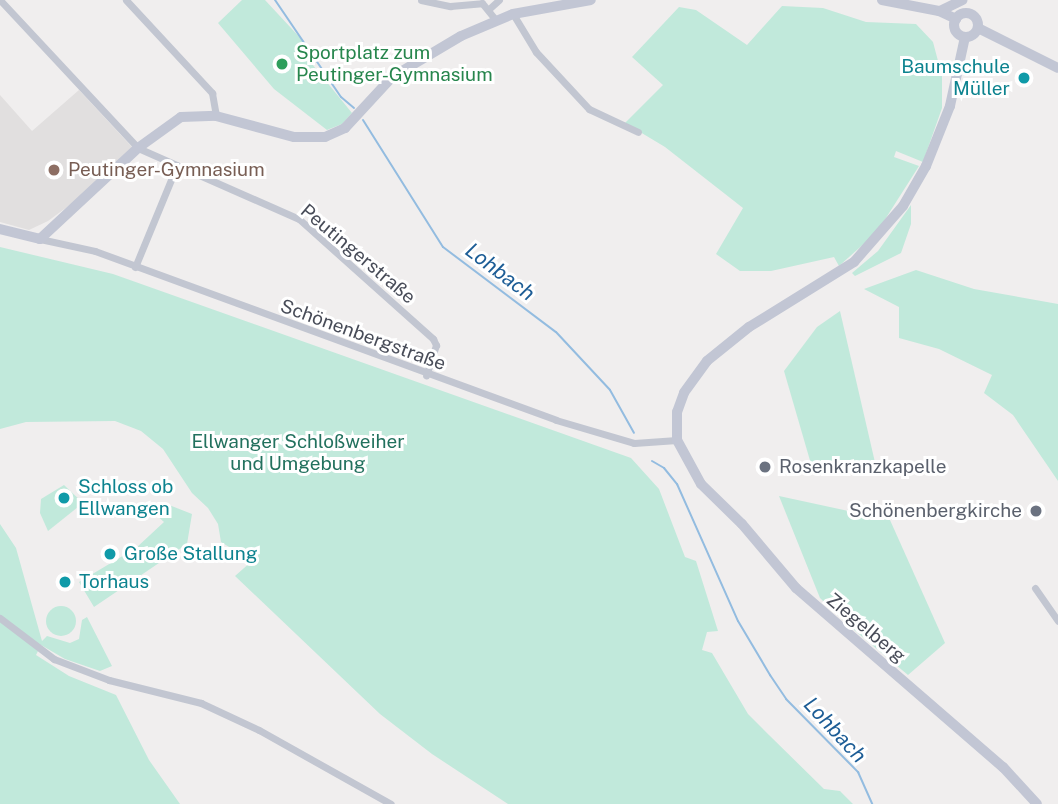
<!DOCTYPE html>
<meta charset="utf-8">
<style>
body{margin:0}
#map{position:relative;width:1058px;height:804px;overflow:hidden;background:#f0eeee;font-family:"Public Sans",sans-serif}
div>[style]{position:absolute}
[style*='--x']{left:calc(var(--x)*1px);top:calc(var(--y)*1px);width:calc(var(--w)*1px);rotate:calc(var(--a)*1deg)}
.education>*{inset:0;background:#e1dfdf}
.green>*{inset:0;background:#c1e9db}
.round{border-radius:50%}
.stream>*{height:2px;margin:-1px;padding:0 1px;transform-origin:1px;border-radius:1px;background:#93bce0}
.street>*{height:7px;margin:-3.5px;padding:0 3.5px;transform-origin:3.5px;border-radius:3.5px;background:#c2c6d1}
.secondary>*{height:10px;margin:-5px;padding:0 5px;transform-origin:5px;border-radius:5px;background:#c2c6d4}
.secondary>.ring{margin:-5px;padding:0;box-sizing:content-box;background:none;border:10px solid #c2c6d4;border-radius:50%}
.dots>*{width:19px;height:19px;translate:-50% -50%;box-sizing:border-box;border:4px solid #fff;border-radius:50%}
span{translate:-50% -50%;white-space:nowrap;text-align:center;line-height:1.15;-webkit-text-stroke:6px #fff;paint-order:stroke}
.leisure-label{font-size:19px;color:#27864d}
.left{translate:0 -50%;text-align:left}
.culture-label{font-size:19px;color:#0d838f}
.right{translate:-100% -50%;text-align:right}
.education-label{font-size:19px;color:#785e54}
.street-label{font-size:19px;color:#484c58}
.park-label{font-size:19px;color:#22715e}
.worship-label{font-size:19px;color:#5b616d}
.water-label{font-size:21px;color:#1d5d96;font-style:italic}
</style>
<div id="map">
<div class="education">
<div style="clip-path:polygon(79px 90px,132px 147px,86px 193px,48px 221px,29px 230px,0 222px,0 95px,32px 131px)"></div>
</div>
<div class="green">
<div style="clip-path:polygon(242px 0,265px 0,304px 42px,299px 48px,352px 113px,342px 124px,327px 130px,274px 89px,218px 23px)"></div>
<div style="clip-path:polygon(782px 6px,823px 8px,866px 22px,916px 24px,933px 42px,942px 76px,942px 108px,923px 162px,896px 151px,894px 157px,919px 166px,877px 232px,839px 266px,834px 257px,771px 271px,740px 271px,716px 254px,743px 208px,665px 147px,625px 123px,663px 85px,632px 57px,679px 7px,696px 10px,747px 45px)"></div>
<div style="clip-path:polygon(911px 205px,911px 224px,901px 253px,855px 276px,852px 273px,878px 251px)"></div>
<div style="clip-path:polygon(0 247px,113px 274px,631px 458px,659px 489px,685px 557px,696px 561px,718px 631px,707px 632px,702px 650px,712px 653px,748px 714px,769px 735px,824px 789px,840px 791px,853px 804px,508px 804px,432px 754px,380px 714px,235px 576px,252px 561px,221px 542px,218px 524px,208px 508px,192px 493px,163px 449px,141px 431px,115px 421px,26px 422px,0 429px)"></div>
<div style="clip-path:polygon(916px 270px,974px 289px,1058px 304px,1058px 481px,1013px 415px,984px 393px,992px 375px,939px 349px,899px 338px,899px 307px,864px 289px)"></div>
<div style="clip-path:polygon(840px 311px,877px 471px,811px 464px,784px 371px,817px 327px)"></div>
<div style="clip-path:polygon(64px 485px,83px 503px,48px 531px,40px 513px,41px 499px)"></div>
<div style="clip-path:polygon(779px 496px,890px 520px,945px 643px,908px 675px,847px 624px,820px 598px)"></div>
<div style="clip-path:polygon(164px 503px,192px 514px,187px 544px,94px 607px,79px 582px,136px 548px,164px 522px,155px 514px)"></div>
<div style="clip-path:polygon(0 524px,16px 548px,42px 641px,47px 636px,70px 643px,79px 639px,82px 620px,87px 617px,112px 666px,100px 671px,65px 659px,41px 645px,36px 655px,69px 676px,116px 695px,149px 760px,180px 804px,0 804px)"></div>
<div class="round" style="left:46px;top:606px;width:30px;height:30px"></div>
</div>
<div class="stream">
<div style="--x:275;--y:0;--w:117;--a:55.8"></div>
<div style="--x:341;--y:97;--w:17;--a:40"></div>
<div style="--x:363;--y:120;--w:150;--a:57.8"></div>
<div style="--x:443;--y:247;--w:141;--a:37"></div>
<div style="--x:556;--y:332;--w:79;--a:47"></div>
<div style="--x:610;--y:390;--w:49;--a:60.8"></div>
<div style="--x:652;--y:461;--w:14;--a:30"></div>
<div style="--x:664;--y:468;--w:21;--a:51"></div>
<div style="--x:677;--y:484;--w:150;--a:66"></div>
<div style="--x:738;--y:621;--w:63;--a:59.3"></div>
<div style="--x:770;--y:675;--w:29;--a:56"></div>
<div style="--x:786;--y:699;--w:103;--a:45.4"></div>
<div style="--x:858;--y:772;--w:35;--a:66"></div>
</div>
<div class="street">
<div style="--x:0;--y:0;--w:202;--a:47"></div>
<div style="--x:138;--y:148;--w:176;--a:23.8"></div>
<div style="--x:299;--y:219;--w:180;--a:41.8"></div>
<div style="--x:433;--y:339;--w:7;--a:63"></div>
<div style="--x:436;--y:345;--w:32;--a:108"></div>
<div style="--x:126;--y:0;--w:127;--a:47.2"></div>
<div style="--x:212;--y:93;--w:23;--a:80"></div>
<div style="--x:421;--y:0;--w:30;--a:12"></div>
<div style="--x:450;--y:6;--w:32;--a:-5"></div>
<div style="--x:482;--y:3;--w:22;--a:51"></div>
<div style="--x:490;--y:8;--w:12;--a:-42"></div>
<div style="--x:513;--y:14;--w:44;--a:58.8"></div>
<div style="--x:536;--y:52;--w:78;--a:47.1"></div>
<div style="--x:589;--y:109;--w:54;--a:25.1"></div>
<div style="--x:40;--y:239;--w:56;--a:12.3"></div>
<div style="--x:95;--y:251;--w:491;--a:20.1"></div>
<div style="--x:556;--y:420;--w:81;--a:16.4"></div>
<div style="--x:634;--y:443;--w:43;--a:-4"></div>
<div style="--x:135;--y:267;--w:110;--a:-67.6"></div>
<div style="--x:1035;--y:588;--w:40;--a:55.1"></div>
<div style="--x:0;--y:618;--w:68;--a:37.2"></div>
<div style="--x:54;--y:659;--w:59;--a:20.9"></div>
<div style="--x:109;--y:680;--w:95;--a:14"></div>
<div style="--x:201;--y:703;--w:64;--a:25"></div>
<div style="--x:259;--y:730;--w:151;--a:29.3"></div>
</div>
<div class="secondary">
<div style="--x:882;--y:0;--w:58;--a:10.9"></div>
<div style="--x:939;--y:11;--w:19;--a:25"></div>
<div style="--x:940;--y:11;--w:25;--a:-26"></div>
<div class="ring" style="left:954px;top:13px;width:14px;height:14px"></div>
<div style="--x:978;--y:28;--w:89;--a:26.6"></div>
<div style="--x:965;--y:37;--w:71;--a:102.3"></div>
<div style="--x:950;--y:106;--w:65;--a:111.8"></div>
<div style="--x:926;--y:166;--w:46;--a:119.9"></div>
<div style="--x:903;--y:206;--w:74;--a:131.2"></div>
<div style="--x:854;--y:262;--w:123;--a:148.2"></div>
<div style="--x:749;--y:327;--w:54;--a:141"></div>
<div style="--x:707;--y:361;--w:39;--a:126"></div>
<div style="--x:684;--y:393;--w:20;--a:110"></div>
<div style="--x:677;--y:412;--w:28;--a:90"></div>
<div style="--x:677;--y:440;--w:50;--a:61.4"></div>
<div style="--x:701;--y:484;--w:57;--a:44.3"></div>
<div style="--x:742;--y:524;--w:84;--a:49.8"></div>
<div style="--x:796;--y:588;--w:274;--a:40.9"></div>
<div style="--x:1003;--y:767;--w:50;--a:47.4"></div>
<div style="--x:0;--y:229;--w:41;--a:14"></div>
<div style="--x:40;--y:239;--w:134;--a:-42.9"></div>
<div style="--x:138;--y:148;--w:53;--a:-35.8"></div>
<div style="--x:181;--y:117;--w:35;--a:-2"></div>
<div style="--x:216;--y:116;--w:81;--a:15.1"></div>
<div style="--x:294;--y:137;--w:31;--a:0"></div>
<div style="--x:325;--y:137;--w:22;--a:-24"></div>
<div style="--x:345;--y:128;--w:69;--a:-47.3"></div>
<div style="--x:392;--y:77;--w:80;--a:-30.7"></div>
<div style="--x:461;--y:36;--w:56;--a:-22.9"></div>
<div style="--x:513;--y:14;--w:79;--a:-10.2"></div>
</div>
<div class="dots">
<div style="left:282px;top:64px;background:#2e9e5b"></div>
<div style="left:1024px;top:78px;background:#0f9aa8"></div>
<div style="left:54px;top:170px;background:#8d6e63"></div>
<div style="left:765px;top:467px;background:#6b7280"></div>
<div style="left:64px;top:498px;background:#0f9aa8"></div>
<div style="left:1036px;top:511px;background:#6b7280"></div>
<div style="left:110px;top:554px;background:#0f9aa8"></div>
<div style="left:65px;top:582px;background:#0f9aa8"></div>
</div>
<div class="leisure-label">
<span class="left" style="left:296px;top:64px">Sportplatz zum<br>Peutinger-Gymnasium</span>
</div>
<div class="culture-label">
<span class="right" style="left:1010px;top:78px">Baumschule<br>Müller</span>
<span class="left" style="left:78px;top:498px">Schloss ob<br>Ellwangen</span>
<span class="left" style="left:124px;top:554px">Große Stallung</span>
<span class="left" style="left:79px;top:582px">Torhaus</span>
</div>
<div class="education-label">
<span class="left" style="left:68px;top:170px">Peutinger-Gymnasium</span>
</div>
<div class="street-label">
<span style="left:358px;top:254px;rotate:40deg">Peutingerstraße</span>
<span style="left:363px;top:335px;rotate:20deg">Schönenbergstraße</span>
<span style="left:866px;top:628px;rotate:40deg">Ziegelberg</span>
</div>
<div class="park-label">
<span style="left:298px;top:453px">Ellwanger Schloßweiher<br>und Umgebung</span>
</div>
<div class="worship-label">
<span class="left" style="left:779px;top:467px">Rosenkranzkapelle</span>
<span class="right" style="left:1022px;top:511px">Schönenbergkirche</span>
</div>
<div class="water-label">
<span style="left:500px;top:272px;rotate:37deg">Lohbach</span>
<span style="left:835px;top:730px;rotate:47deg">Lohbach</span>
</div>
</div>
